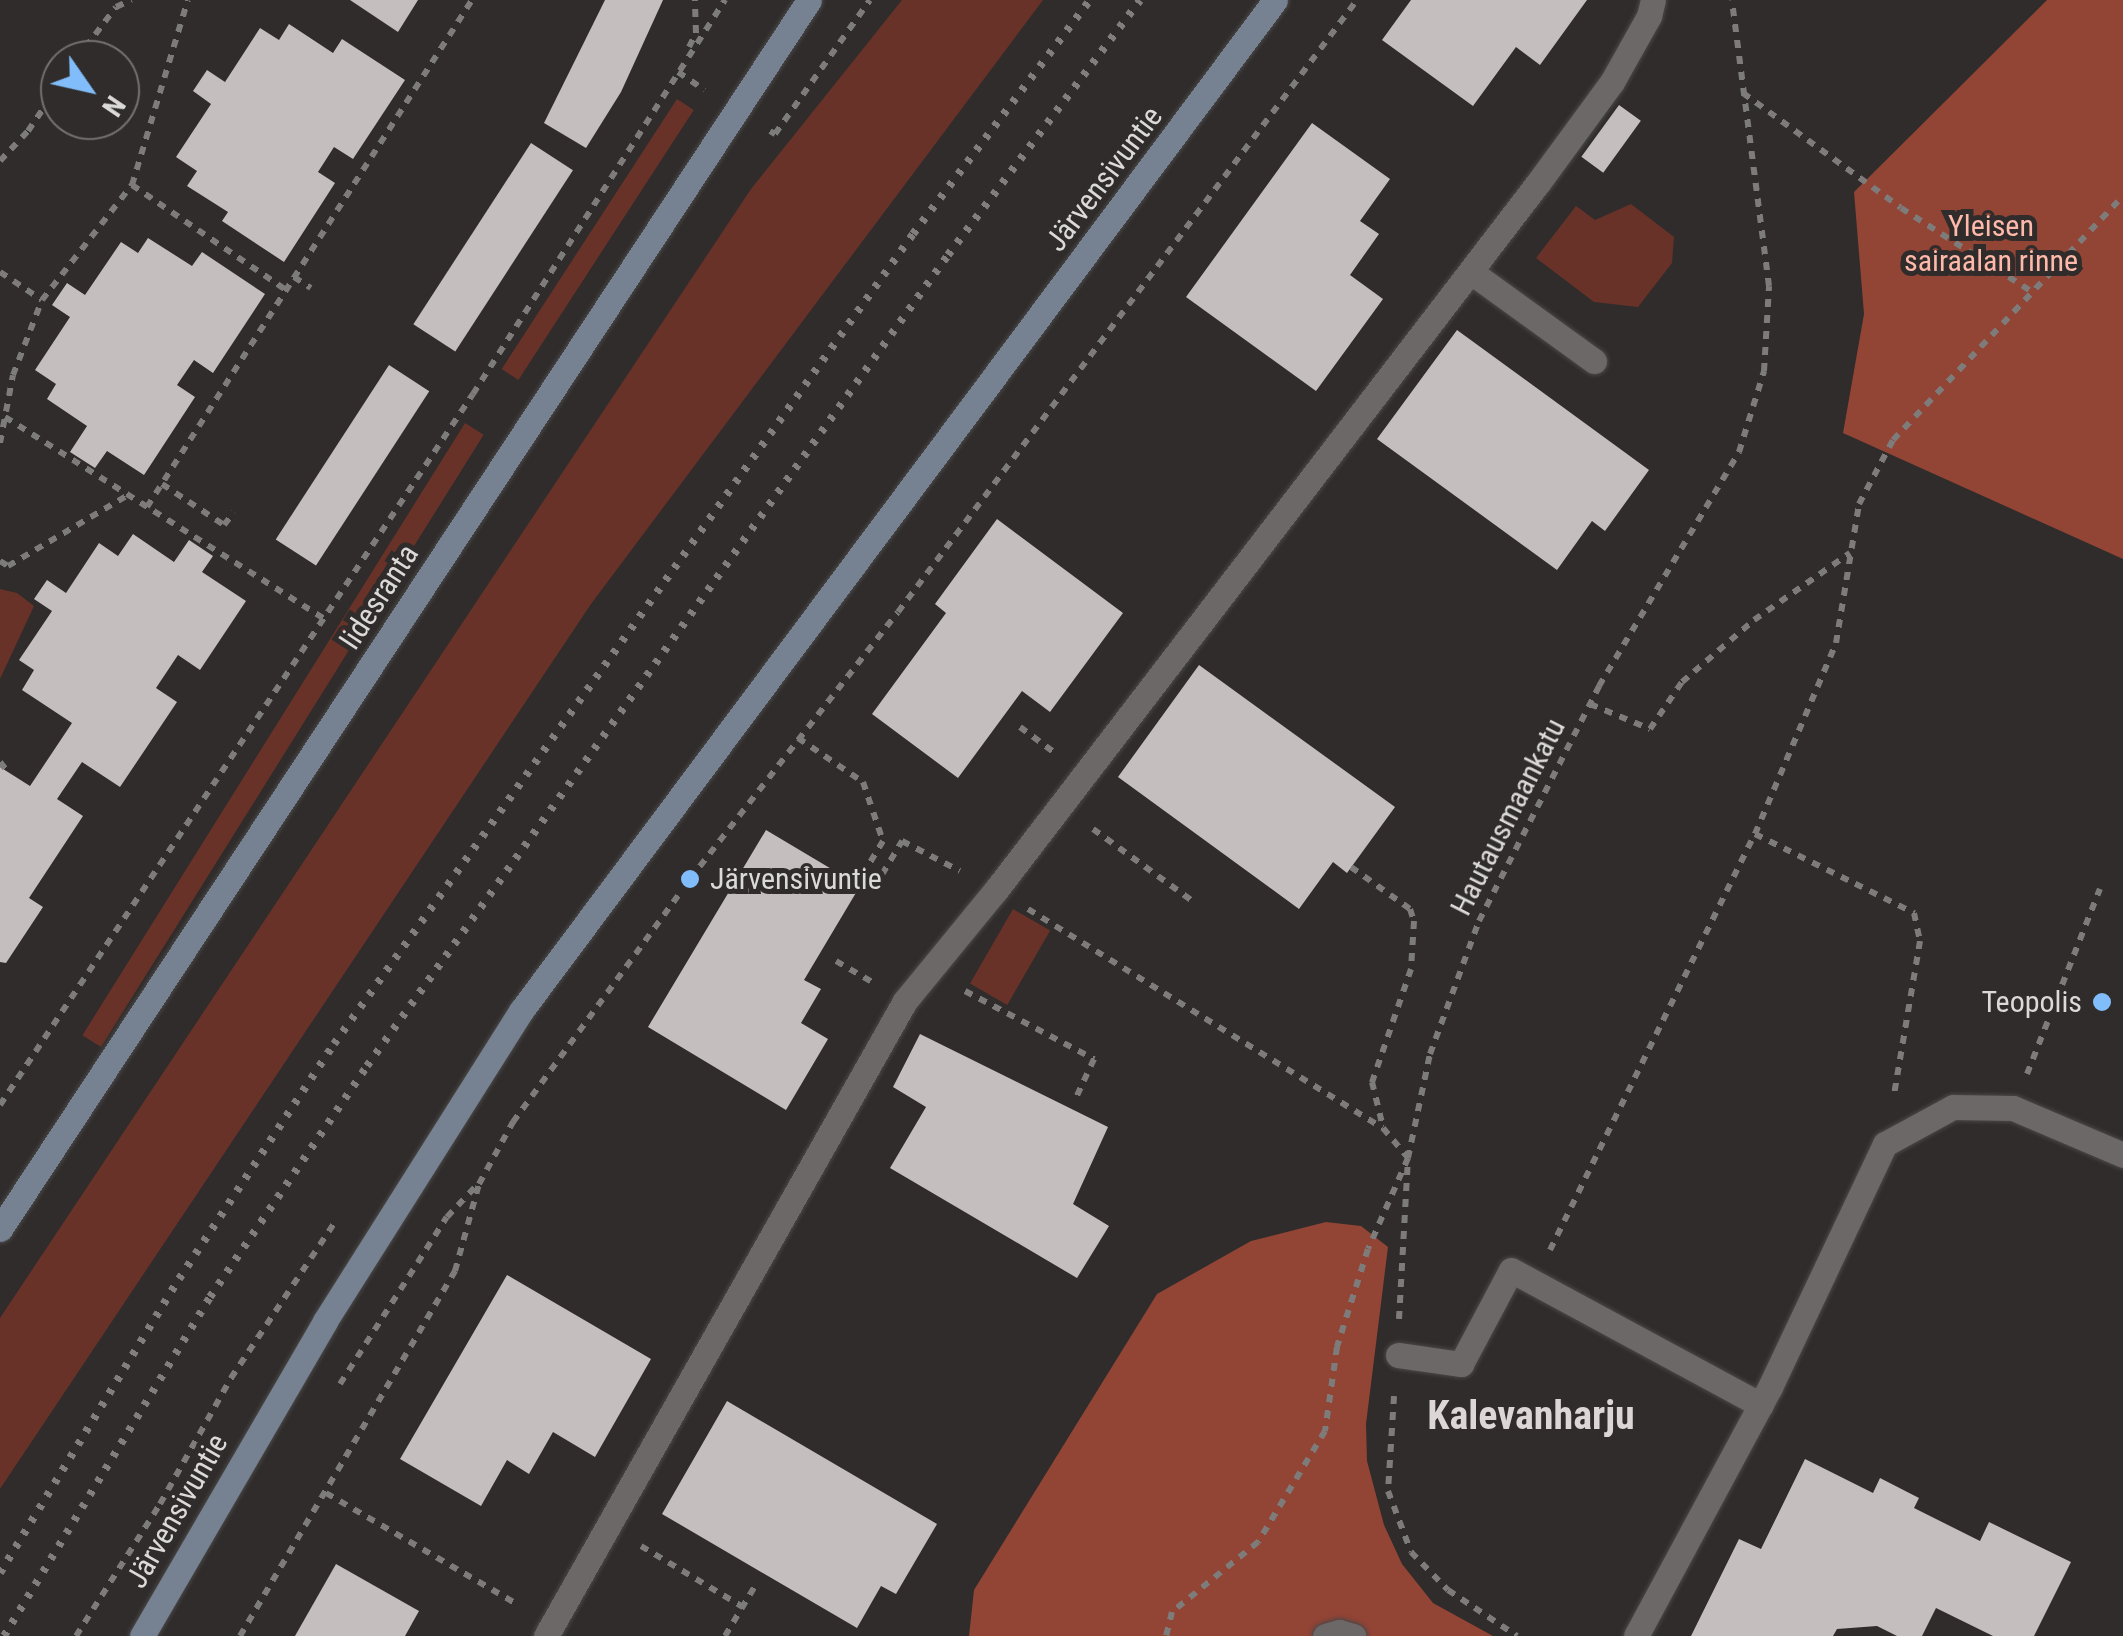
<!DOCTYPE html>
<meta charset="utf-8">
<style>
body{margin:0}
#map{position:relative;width:2123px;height:1636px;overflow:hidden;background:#2f2c2b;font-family:"Roboto Condensed",sans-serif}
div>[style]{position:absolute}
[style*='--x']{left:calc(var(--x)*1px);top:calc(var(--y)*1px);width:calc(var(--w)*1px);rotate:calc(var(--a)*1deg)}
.green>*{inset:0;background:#683228;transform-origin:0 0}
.forest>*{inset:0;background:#924435}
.building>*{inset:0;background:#c4bfbe;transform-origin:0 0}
.path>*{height:6px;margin-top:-3px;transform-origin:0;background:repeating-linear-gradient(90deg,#7e7c7b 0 8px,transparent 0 16px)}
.roads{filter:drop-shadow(0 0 2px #4a4747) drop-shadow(0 0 2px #4a4747)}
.lane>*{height:25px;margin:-12.5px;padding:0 12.5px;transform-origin:12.5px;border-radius:12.5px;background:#6c6867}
.secondary>*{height:25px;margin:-12.5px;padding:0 12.5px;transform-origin:12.5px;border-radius:12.5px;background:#768291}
.rail>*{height:8px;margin-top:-4px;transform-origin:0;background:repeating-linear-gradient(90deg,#817e7d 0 5px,transparent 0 15px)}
.dots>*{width:28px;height:28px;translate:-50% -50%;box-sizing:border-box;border:5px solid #2f2c2b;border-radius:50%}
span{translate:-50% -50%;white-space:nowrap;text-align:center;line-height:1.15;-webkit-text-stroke:10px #2f2c2b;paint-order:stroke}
.street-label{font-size:30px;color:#dcdad9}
.park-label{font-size:30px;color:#ffb9aa}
.poi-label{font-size:30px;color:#dcdad9}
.left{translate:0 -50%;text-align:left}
.right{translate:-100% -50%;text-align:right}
.district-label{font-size:40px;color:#dcd7d6;font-weight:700}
.north{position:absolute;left:40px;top:40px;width:100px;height:100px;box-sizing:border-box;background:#2f2c2b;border:2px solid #747271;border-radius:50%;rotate:124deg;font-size:28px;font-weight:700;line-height:40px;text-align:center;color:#dcdad9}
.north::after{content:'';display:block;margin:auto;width:35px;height:45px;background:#81bdfa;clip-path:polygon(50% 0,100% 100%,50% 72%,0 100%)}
</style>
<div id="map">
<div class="green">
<div style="clip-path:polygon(902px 0,1043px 0,591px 604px,0 1489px,0 1318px,751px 189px)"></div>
<div style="left:677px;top:99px;width:20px;height:322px;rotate:33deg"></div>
<div style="clip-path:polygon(1631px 204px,1674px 237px,1672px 263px,1638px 307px,1594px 302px,1536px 258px,1576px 206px,1595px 220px)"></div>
<div style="left:465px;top:423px;width:22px;height:722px;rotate:32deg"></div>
<div style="clip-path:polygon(0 589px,17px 593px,34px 606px,0 679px)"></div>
<div style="left:1013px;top:909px;width:43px;height:86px;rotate:30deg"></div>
</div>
<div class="forest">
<div style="clip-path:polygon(2047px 0,2123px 0,2123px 559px,1843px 433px,1864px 314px,1854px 192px)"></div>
<div style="clip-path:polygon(1326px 1222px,1361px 1226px,1388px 1247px,1366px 1424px,1367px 1461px,1384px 1525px,1402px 1564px,1433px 1603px,1493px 1636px,969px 1636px,974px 1590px,1157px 1294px,1251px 1241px)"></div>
</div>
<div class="building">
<div style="clip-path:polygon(350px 0,418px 0,398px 32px)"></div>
<div style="clip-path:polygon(605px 0,663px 0,621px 92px,586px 148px,544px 123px)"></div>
<div style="clip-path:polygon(1411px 0,1587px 0,1540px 65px,1516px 47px,1473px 106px,1382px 40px)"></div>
<div style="clip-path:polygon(289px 24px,333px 53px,342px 39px,405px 80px,353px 159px,334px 147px,318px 172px,335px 183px,284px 262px,222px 221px,228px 212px,187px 186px,197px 171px,176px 157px,211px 104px,193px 91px,207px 70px,225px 82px,260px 28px,279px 40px)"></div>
<div style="left:1619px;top:105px;width:27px;height:64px;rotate:36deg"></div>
<div style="clip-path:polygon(1312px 123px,1390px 179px,1360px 221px,1379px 234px,1350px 275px,1383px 299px,1316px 391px,1186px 297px)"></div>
<div style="left:531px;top:143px;width:50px;height:216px;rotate:33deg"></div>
<div style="clip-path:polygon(148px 238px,192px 266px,202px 252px,265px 294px,213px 373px,194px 360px,177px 385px,195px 397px,144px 475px,107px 451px,95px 468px,70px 452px,87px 426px,47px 399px,56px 384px,35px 370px,70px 317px,52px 305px,67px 283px,85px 295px,121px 242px,138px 253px)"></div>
<div style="clip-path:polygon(1457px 330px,1649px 470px,1605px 531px,1592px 521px,1557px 570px,1377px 439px)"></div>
<div style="left:389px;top:365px;width:48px;height:208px;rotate:33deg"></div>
<div style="clip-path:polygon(997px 519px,1123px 613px,1050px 712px,1022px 691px,958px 778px,872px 714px,946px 613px,935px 604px)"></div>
<div style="clip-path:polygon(133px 534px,174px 562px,189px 540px,213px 556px,202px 572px,246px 601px,200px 670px,178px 655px,156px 688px,177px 702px,120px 787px,82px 762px,57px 799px,83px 816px,29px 898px,43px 907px,6px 963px,0 962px,0 767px,30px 786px,72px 723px,22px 690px,34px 670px,19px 660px,52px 611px,34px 599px,47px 580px,66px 593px,99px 543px,118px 556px)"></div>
<div style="clip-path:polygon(1199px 665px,1395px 807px,1347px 873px,1333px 862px,1299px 909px,1118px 777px)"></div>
<div style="clip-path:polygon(766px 830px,860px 886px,804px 980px,821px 989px,801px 1023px,828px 1039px,786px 1110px,648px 1027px)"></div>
<div style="clip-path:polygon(920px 1034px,1108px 1127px,1073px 1204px,1109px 1226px,1077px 1278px,890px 1168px,926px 1107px,893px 1087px)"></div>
<div style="clip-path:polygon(507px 1275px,651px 1359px,595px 1457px,553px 1432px,529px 1474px,507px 1460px,481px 1506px,400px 1459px)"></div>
<div style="clip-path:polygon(727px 1401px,937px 1524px,896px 1594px,881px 1586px,857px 1628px,662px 1514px)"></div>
<div style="clip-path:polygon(1805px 1459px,1873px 1493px,1880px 1478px,1919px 1498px,1914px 1508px,1980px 1541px,1989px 1522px,2071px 1562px,2034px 1636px,1993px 1636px,1936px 1608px,1922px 1636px,1897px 1636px,1877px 1626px,1837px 1629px,1833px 1636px,1691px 1636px,1739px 1539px,1761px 1549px)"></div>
<div style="clip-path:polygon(336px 1564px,419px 1611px,405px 1636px,295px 1636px)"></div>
</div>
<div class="path">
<div style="--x:689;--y:47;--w:16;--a:-63"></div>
<div style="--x:696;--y:33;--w:33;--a:-92"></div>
<div style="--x:76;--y:60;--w:66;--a:-53"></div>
<div style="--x:116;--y:7;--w:17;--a:-25"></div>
<div style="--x:678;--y:72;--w:32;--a:34"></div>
<div style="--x:1743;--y:93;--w:195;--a:36"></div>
<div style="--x:1901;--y:208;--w:154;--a:32.6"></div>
<div style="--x:770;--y:131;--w:6;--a:31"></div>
<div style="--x:775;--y:134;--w:164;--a:-54.7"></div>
<div style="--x:0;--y:161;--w:41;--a:-47"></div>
<div style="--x:28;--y:131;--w:57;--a:-55.8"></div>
<div style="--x:132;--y:185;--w:186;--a:34.3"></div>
<div style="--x:0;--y:272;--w:50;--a:33.7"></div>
<div style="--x:294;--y:277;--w:20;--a:33"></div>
<div style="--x:5;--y:417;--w:378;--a:32.3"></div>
<div style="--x:0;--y:443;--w:69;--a:-79.2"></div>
<div style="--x:13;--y:375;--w:80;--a:-68.9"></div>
<div style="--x:42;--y:300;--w:146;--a:-52"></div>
<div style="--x:132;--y:185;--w:193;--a:-73.2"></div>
<div style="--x:162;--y:484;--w:74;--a:33.5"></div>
<div style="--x:224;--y:525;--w:16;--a:-52"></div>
<div style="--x:147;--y:507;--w:602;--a:-57.34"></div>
<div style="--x:0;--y:561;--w:9;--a:32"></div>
<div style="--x:8;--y:566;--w:139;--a:-30.6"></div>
<div style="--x:1590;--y:704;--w:65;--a:22.6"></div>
<div style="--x:1650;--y:729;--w:57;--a:-55.8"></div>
<div style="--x:1682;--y:682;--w:95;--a:-40.7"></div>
<div style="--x:1754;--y:620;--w:117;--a:-34.9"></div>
<div style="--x:1020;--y:727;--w:44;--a:36.6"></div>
<div style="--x:798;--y:738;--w:78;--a:34.1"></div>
<div style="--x:863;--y:782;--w:62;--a:71.3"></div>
<div style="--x:883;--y:841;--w:44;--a:121.2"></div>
<div style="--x:860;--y:879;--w:17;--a:33"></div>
<div style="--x:874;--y:888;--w:55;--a:-59.2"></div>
<div style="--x:902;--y:841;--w:65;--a:27.3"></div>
<div style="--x:0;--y:762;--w:13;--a:51"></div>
<div style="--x:1093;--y:829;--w:121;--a:35.9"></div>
<div style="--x:1755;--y:834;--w:178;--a:26.4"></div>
<div style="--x:1914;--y:913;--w:29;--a:78"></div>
<div style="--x:1920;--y:941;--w:155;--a:99.6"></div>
<div style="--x:1351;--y:867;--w:72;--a:35.4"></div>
<div style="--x:1410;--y:909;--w:13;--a:72"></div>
<div style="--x:1414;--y:921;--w:48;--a:93.6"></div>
<div style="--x:1411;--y:969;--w:120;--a:109"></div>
<div style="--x:1372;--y:1082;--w:46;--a:76.3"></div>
<div style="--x:1028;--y:909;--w:417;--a:31.7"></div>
<div style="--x:1383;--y:1128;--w:39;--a:50"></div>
<div style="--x:1408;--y:1158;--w:99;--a:113.7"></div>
<div style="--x:1368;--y:1249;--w:103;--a:107.6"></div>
<div style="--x:1337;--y:1347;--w:85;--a:98.1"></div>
<div style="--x:1325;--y:1431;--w:130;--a:121.1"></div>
<div style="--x:1258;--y:1542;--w:111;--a:140.9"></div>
<div style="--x:1172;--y:1612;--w:25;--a:104"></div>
<div style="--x:836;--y:961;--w:44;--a:30.1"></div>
<div style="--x:965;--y:991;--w:146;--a:27.8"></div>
<div style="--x:1094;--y:1059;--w:45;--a:114.9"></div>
<div style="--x:2027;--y:1074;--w:199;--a:-68.5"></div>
<div style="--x:0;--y:1105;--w:854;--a:-56.37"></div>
<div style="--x:473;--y:394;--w:468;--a:-57.4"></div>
<div style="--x:1550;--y:1250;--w:464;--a:-63.8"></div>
<div style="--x:1755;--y:834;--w:207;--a:-67"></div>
<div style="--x:1836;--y:643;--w:141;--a:-80.6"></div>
<div style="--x:1859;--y:504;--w:72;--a:-62"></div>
<div style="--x:1893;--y:440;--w:335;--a:-46.7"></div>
<div style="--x:1399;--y:1319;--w:161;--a:-86.8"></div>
<div style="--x:1408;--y:1158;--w:106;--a:-78.1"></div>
<div style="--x:1430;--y:1054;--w:142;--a:-69.8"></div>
<div style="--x:1479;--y:921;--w:264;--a:-62.9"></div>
<div style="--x:1599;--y:686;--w:273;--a:-59.1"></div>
<div style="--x:1739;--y:452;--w:85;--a:-72.8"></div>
<div style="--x:1764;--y:371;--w:85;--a:-86.6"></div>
<div style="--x:1769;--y:286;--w:288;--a:-97.4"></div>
<div style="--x:340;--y:1384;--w:198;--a:-57.4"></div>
<div style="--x:447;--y:1217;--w:44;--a:-46.8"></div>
<div style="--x:1394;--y:1396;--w:95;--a:93.6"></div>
<div style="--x:1388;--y:1491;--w:65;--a:69.3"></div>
<div style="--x:1411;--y:1552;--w:53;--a:45.8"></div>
<div style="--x:1448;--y:1590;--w:83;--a:33.7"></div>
<div style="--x:326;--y:1493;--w:221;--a:30.2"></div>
<div style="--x:641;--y:1546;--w:119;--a:30.9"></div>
<div style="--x:76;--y:1636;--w:156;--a:-57.5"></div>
<div style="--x:160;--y:1504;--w:145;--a:-60.6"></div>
<div style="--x:231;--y:1378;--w:187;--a:-56.3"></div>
<div style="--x:240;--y:1636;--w:424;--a:-59.5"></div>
<div style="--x:455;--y:1271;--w:90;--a:-74.6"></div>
<div style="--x:479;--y:1184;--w:71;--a:-61.3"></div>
<div style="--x:513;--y:1122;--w:301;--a:-53.9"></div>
<div style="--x:690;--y:879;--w:338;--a:-52.1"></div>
<div style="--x:898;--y:612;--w:765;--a:-53.13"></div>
<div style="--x:725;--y:1636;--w:58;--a:-59"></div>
</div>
<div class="roads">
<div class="lane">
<div style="--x:1471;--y:272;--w:152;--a:35.9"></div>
<div style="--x:1398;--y:1355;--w:64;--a:8.1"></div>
<div style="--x:1461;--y:1364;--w:106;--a:-62"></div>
<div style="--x:1511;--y:1270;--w:284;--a:28.4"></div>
<div style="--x:546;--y:1636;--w:729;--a:-60.52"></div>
<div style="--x:905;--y:1001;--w:144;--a:-50.7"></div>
<div style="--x:996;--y:890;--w:891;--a:-52.53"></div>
<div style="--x:1538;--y:183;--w:125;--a:-53.8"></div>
<div style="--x:1612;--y:82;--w:76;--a:-60.7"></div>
<div style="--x:1649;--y:16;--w:16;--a:-76"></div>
<div style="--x:1325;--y:1636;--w:15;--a:-16"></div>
<div style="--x:1339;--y:1632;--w:15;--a:16"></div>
<div style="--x:1636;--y:1636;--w:283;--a:-61.7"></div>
<div style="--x:1770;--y:1387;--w:269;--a:-64.7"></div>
<div style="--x:1885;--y:1144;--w:77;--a:-28.6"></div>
<div style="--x:1953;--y:1107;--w:60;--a:1"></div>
<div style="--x:2013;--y:1108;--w:120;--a:23.1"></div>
</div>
<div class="secondary">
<div style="--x:0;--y:1229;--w:1471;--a:-56.64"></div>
<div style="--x:142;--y:1636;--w:364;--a:-59.8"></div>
<div style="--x:325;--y:1321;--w:367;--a:-57.7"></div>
<div style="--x:521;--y:1011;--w:1261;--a:-53.28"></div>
</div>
</div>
<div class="rail">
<div style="--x:0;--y:1573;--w:344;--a:-58.7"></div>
<div style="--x:179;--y:1279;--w:282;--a:-56.6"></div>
<div style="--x:334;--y:1044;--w:996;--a:-54.44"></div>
<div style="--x:913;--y:234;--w:293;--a:-52.9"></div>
<div style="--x:4;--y:1636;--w:397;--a:-58.7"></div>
<div style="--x:210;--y:1297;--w:279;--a:-55.8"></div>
<div style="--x:367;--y:1066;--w:998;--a:-54.38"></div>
<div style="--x:948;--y:255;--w:319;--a:-53"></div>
</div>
<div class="dots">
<div style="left:690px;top:879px;background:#81bdfa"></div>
<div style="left:2102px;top:1002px;background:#81bdfa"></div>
</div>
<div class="street-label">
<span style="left:1104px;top:179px;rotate:-53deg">Järvensivuntie</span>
<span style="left:379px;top:597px;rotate:-57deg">Iidesranta</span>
<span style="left:1508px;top:817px;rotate:-63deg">Hautausmaankatu</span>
<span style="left:177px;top:1511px;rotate:-60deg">Järvensivuntie</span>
</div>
<div class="park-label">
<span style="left:1991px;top:243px">Yleisen<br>sairaalan rinne</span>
</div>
<div class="poi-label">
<span class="left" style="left:710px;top:879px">Järvensivuntie</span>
<span class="right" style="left:2082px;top:1002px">Teopolis</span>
</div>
<div class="district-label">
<span style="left:1531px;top:1416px">Kalevanharju</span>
</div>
<div class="north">N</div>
</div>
